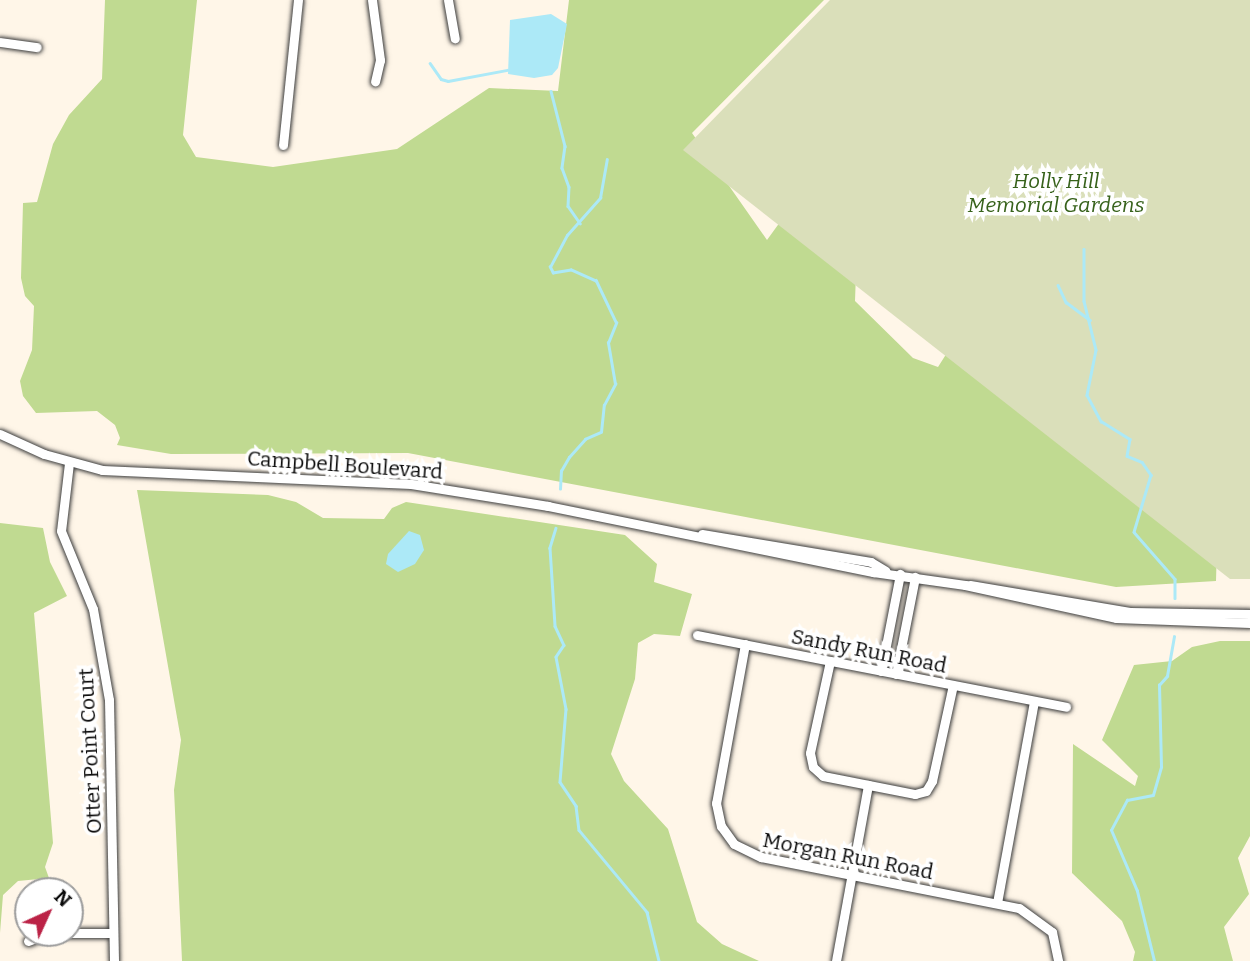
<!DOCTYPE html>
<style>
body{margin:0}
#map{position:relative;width:1250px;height:961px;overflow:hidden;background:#fff6e8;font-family:Bitter,serif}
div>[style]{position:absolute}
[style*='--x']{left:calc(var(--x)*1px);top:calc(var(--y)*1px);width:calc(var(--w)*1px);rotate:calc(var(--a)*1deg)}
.forest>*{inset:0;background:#c0da91}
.cemetery>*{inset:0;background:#dadfba}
.water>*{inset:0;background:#ace9f7}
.stream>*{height:2.5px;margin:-1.25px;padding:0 1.25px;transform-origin:1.25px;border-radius:1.25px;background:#ace9f7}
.roads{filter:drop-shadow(0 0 2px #3d3d3d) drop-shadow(0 0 2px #3d3d3d)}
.minor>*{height:9px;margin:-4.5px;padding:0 4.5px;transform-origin:4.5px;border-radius:4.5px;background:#fff}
span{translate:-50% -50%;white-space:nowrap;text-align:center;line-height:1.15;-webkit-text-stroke:7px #fff;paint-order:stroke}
.park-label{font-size:21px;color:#37621b;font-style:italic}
.street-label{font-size:21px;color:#0a0a0a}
.north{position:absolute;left:14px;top:877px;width:70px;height:70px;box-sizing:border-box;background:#fff;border:2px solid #9d9d9d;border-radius:50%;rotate:45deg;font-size:19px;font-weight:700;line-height:28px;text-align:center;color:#0a0a0a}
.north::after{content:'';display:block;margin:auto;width:24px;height:32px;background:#bb2246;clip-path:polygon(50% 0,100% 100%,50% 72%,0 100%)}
</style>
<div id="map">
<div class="forest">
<div style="clip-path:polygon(105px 0,197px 0,183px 135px,196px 157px,273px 167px,397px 149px,489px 88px,558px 91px,569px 0,824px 0,692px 133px,767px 240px,804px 189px,856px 273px,855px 301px,913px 358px,938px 367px,971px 315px,1217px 545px,1216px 581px,1116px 587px,408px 453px,171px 454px,117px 445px,120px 438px,115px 425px,97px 411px,36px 413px,23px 396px,20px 381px,32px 350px,34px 306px,25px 296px,21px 278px,23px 203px,37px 202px,53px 144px,69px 115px,102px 79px)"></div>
<div style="clip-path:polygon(137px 490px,268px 495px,296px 502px,323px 518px,384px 519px,392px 508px,406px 502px,625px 535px,657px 564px,654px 582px,692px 594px,680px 636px,654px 634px,638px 643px,635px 679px,611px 754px,624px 781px,668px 829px,697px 922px,722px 944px,759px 961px,182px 961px,174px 790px,181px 740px)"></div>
<div style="clip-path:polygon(0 523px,43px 528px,50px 562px,67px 596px,34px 613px,53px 843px,45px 867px,49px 878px,18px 881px,3px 895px,0 933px)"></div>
<div style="clip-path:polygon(1220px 641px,1250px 641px,1250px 836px,1238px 858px,1249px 894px,1224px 927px,1233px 961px,1133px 961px,1135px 952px,1122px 921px,1072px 873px,1073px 744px,1135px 786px,1138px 776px,1102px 740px,1134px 665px,1172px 661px,1192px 647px)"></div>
</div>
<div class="cemetery">
<div style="clip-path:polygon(830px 0,1250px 0,1250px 579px,1230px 579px,683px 150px)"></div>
</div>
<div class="water">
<div style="clip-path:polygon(551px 14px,567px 24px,558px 68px,552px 75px,534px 78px,508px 74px,510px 20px)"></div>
<div style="clip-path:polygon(409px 531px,420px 535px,424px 550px,415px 564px,398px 572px,386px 564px,388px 554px)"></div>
</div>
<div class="stream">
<div style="--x:430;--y:63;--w:19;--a:55"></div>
<div style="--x:441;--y:79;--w:7;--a:16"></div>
<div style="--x:448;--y:81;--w:60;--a:-10.6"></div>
<div style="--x:551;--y:91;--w:57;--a:75.7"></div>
<div style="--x:565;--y:146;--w:22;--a:98"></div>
<div style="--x:562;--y:168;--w:20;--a:70"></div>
<div style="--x:569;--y:187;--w:19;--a:93"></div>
<div style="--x:568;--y:206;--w:21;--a:55"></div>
<div style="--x:1084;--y:249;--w:52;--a:90"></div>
<div style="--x:1084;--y:301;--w:50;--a:76.2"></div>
<div style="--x:1096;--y:350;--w:46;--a:101.3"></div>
<div style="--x:1087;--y:395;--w:30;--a:62"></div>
<div style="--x:1101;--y:421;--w:34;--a:32"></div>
<div style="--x:1130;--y:439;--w:17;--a:100"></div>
<div style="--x:1127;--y:456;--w:16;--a:22"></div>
<div style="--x:1142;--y:462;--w:16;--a:55"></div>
<div style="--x:1151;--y:475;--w:59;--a:106.6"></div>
<div style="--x:1134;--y:532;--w:62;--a:48.9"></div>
<div style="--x:1175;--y:579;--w:19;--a:90"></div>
<div style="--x:1058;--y:285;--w:19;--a:65"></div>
<div style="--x:1066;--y:302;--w:30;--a:37"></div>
<div style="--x:560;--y:489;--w:18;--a:-87"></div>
<div style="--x:561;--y:471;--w:16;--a:-60"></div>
<div style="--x:569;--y:457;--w:24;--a:-48"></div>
<div style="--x:585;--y:439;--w:17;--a:-24"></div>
<div style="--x:601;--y:432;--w:27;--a:-84"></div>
<div style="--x:604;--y:405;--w:24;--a:-62"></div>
<div style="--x:615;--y:384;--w:42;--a:-99.7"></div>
<div style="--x:608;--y:343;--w:22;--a:-68"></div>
<div style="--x:616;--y:323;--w:47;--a:-115.5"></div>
<div style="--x:596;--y:281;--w:27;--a:-156"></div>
<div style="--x:571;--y:270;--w:18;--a:171"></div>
<div style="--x:553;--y:273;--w:7;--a:-117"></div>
<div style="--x:550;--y:267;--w:36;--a:-62"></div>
<div style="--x:567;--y:235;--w:50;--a:-48.3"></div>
<div style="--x:600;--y:198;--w:39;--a:-80"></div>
<div style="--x:556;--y:528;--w:21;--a:107"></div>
<div style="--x:550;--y:548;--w:78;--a:86.3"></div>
<div style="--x:555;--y:626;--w:21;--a:65"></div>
<div style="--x:564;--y:645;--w:14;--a:124"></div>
<div style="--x:556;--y:657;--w:53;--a:79.1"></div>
<div style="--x:566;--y:709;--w:73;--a:94.7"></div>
<div style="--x:560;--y:782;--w:29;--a:56"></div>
<div style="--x:576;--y:806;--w:24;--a:83"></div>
<div style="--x:579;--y:830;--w:107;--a:50.3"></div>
<div style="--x:647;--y:912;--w:50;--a:76.2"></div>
<div style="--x:1154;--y:961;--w:72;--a:-103.7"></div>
<div style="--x:1137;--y:891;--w:66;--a:-113.1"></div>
<div style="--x:1111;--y:830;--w:34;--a:-62"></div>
<div style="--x:1127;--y:800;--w:26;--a:-11"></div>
<div style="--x:1153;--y:795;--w:29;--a:-74"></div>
<div style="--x:1161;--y:767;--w:82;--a:-91.4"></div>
<div style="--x:1159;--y:685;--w:12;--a:-48"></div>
<div style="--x:1167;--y:676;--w:40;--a:-80"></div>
</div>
<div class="roads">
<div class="minor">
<div style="--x:372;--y:0;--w:61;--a:82.4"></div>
<div style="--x:380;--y:60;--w:22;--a:103"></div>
<div style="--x:448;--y:0;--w:39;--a:80"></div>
<div style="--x:0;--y:42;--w:37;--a:8"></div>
<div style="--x:283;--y:145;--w:146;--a:-84.1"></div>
<div style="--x:0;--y:434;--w:48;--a:24.4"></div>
<div style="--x:44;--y:454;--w:60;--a:15.4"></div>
<div style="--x:102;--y:470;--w:309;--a:2.6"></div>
<div style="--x:411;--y:484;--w:139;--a:9.1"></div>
<div style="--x:548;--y:506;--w:332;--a:11.5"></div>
<div style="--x:873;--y:572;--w:93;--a:8"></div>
<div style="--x:965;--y:585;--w:155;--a:12.3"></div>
<div style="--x:1116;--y:618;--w:134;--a:2.1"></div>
<div style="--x:69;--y:463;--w:68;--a:96.7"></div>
<div style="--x:61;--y:531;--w:84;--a:67.7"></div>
<div style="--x:93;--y:609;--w:92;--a:80"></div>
<div style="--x:109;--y:700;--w:261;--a:88.9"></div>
<div style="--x:702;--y:534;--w:171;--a:9.4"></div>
<div style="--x:871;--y:562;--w:17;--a:31"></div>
<div style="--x:970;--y:585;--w:162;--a:9.6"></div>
<div style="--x:1130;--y:612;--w:120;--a:1"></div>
<div style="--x:697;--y:635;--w:376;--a:11"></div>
<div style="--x:745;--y:644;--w:162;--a:100.3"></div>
<div style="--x:716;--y:803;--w:24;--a:78"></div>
<div style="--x:721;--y:826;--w:22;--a:54"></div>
<div style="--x:734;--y:844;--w:30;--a:26"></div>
<div style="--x:761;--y:857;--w:263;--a:11.2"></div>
<div style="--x:1019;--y:908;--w:41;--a:36"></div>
<div style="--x:1052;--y:932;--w:30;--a:78"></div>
<div style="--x:830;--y:661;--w:94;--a:102.3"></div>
<div style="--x:810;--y:753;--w:14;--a:78"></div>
<div style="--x:813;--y:767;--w:13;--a:42"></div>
<div style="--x:823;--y:776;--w:94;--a:11.1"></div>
<div style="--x:915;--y:794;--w:11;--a:-15"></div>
<div style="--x:926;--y:791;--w:12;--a:-59"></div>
<div style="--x:932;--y:781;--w:98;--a:-77.7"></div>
<div style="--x:881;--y:671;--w:99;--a:-78.9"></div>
<div style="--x:896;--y:674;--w:99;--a:-78.9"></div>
<div style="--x:997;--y:903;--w:205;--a:-79.6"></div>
<div style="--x:28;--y:941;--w:22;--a:-21"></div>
<div style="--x:49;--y:933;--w:64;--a:0"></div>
<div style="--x:836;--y:961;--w:179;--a:-79.7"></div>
</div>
</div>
<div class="park-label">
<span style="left:1056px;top:193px">Holly Hill<br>Memorial Gardens</span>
</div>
<div class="street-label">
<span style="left:345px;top:465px;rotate:4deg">Campbell Boulevard</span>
<span style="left:869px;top:651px;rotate:11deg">Sandy Run Road</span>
<span style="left:90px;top:751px;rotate:-93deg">Otter Point Court</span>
<span style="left:848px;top:856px;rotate:11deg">Morgan Run Road</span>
</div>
<div class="north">N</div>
</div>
